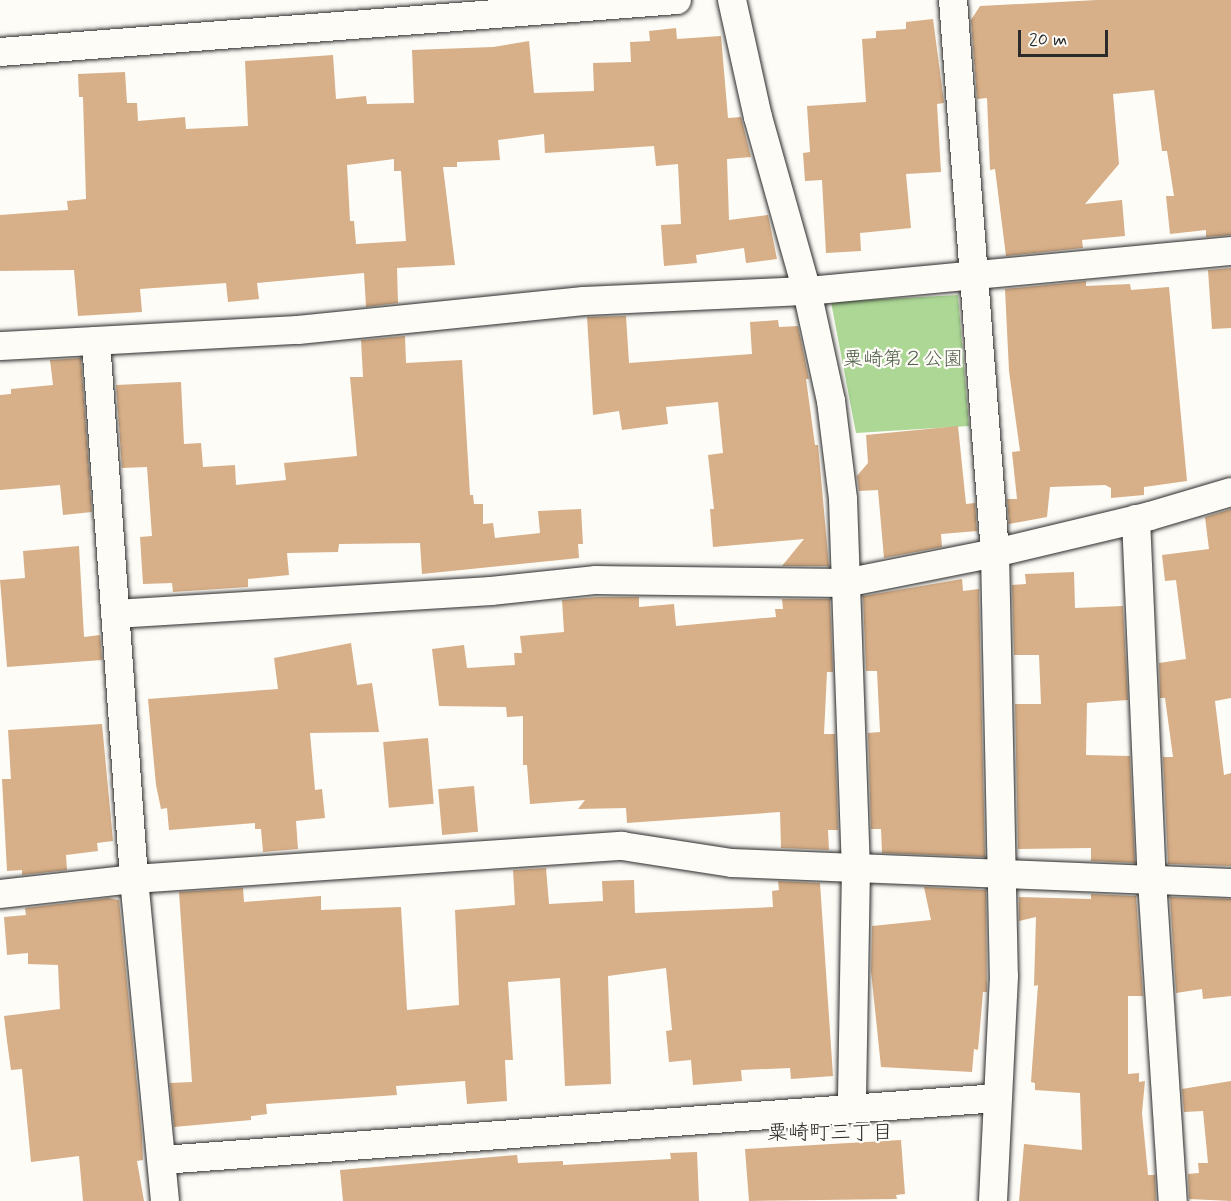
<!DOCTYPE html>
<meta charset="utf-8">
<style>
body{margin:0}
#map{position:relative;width:1231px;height:1201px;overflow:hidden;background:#fdfcf7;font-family:Mynerve,"Klee One",sans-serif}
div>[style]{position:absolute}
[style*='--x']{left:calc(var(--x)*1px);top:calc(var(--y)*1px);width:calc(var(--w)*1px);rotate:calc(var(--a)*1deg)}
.green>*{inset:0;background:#acd795}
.building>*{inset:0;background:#d7af88;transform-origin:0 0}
.roads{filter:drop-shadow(0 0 2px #2b2b2b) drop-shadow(0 0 2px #2b2b2b)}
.minor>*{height:28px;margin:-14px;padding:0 14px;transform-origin:14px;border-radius:14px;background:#fdfcf7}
span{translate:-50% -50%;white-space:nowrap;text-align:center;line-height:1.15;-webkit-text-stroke:4.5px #fdfcf7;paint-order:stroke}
.park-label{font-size:20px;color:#525f4b}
.neighbourhood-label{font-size:21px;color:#2b2b2b}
.scale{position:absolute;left:1018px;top:30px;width:90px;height:27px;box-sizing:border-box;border:3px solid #2b2b2b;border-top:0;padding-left:8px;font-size:18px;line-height:21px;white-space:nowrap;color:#2b2b2b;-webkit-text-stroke:4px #fdfcf7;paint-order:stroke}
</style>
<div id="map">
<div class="green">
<div style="clip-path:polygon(958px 295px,969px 426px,856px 433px,831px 302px)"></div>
</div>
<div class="building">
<div style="clip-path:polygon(1097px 0,1231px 0,1231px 235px,1206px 237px,1206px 230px,1170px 234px,1166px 196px,1174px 196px,1167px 151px,1162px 151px,1154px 90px,1113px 94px,1119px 164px,1085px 204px,1122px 200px,1125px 236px,1082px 240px,1083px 248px,1006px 256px,995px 169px,990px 170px,987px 98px,977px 99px,971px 20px,980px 6px)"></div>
<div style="clip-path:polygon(933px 19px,944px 103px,937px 104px,941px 172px,906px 174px,911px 228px,860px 233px,861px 251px,826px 253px,822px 180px,805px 181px,803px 153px,810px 152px,807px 106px,866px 102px,862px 39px,876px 38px,876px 31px,906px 29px,906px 22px)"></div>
<div style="clip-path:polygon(evenodd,676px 28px,677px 39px,721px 36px,728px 118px,741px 117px,751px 157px,727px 159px,729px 220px,768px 215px,777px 259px,746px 263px,744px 248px,696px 255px,697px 263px,664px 266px,661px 225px,681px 224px,678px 164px,656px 166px,654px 146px,545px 153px,544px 134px,498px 140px,500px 160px,457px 162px,457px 167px,443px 167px,455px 265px,397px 268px,398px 303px,366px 307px,364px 273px,257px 283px,259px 299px,228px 302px,226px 283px,140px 289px,142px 312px,78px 316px,74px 270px,0 271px,0 215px,68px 210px,67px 201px,86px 199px,83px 97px,79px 97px,78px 74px,125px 72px,127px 103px,137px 103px,138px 121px,185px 117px,186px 129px,248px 126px,245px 61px,333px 55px,336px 99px,366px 96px,367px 104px,414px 103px,412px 50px,493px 47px,529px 41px,534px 93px,594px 91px,593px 63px,631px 62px,630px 42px,650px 41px,649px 31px,676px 28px,394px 159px,394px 171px,401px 171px,406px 241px,356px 244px,354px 221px,350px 221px,347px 165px,394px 159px)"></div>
<div style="clip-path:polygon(1231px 268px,1231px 328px,1212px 329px,1208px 270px)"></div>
<div style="clip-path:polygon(1086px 281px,1086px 286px,1130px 284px,1131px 290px,1169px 287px,1187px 481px,1144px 487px,1144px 495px,1111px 498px,1111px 488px,1105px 485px,1050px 487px,1047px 517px,1009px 524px,1007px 499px,1017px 499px,1012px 452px,1020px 451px,1009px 371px,1005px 289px)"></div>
<div style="clip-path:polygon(626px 316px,629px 363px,752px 354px,750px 322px,778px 320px,779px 327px,798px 326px,809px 379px,806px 379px,815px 445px,818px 445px,829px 566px,782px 566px,804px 539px,713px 547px,710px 509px,714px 509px,708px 455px,723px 453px,718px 402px,666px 407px,668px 424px,622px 430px,619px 411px,593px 415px,587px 317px)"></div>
<div style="clip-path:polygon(405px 336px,406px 363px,462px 360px,470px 495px,473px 495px,474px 504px,483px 504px,483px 524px,493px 523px,495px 538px,540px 533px,538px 511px,581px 509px,583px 544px,578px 544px,579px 558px,422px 574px,420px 543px,339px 544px,338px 552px,287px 553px,289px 575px,248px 579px,248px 587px,173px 592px,172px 583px,143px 584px,140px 537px,152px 536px,147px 467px,122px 468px,116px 385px,181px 382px,184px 444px,201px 443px,203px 467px,235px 465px,236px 485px,286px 480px,284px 463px,357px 456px,350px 377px,363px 377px,361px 340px)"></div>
<div style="clip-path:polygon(81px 358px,92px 512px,63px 515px,60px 485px,0 490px,0 395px,11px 394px,11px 389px,53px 385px,50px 360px)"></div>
<div style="clip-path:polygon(958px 426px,966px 504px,975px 503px,977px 531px,941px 534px,942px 547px,884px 558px,878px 490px,859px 491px,857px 476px,868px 463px,866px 435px)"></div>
<div style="clip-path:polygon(1231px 509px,1231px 698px,1215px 701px,1224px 775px,1231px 773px,1231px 866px,1168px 864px,1163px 757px,1173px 757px,1165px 698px,1160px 698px,1159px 663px,1186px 659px,1176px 580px,1165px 581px,1162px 555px,1209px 549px,1205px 517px)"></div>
<div style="clip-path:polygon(79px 546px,84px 637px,100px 635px,102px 660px,7px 667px,0 580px,25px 578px,23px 551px)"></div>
<div style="clip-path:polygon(1074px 572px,1075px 608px,1123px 606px,1128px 700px,1087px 703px,1086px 755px,1130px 756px,1135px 863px,1091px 861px,1091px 848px,1018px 849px,1015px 704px,1041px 704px,1039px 655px,1014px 655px,1012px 585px,1026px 584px,1025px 574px)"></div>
<div style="clip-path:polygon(962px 579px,963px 591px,979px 589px,985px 857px,882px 853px,881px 829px,871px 829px,868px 733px,880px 732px,877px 671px,866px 671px,863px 596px)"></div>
<div style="clip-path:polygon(597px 597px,639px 597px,639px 607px,674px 604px,676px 626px,776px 617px,775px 609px,783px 609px,782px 599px,830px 599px,833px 672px,827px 672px,824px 734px,835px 734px,838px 830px,828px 830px,829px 850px,781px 848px,780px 812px,627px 823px,626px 808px,578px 809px,585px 800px,530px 804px,527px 765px,523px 765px,523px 716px,507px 717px,506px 707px,439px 706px,432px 649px,464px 645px,467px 668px,515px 665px,514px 653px,522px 653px,520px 636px,564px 632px,562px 600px)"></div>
<div style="clip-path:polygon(351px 643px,357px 685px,372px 683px,379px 732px,310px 733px,315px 790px,322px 789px,325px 818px,296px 821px,298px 849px,263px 852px,261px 829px,255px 829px,255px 823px,169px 830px,167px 808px,161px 809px,156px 785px,148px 699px,278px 689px,274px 658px)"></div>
<div style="clip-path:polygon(102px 724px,113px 841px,97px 843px,98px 851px,66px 855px,67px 870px,22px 875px,22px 870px,7px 871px,2px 779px,11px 779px,8px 730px)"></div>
<div style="left:428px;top:738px;width:66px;height:45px;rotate:85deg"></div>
<div style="left:474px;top:786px;width:46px;height:36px;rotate:85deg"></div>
<div style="clip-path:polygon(546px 868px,549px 904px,603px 901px,602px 881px,634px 880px,635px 913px,773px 907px,772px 891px,779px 890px,778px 881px,820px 883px,833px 1076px,791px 1079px,790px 1068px,741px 1070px,742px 1081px,693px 1085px,691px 1060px,669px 1062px,666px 1031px,672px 1030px,666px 968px,608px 976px,611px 1084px,565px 1086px,560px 978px,508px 982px,513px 1060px,505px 1060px,507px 1101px,467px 1104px,465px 1081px,396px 1086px,397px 1095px,266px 1104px,267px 1114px,251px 1116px,251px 1120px,174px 1127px,170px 1083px,192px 1082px,179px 892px,243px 888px,244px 902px,321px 896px,321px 910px,401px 907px,407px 1010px,459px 1005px,455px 910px,515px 905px,513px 870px)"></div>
<div style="clip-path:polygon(924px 887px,986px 890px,987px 992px,983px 992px,978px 1050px,974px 1049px,972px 1072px,881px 1067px,871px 971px,872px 926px,931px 920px)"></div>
<div style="clip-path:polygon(1091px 894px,1136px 896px,1143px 996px,1128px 996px,1128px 1074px,1139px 1073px,1139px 1082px,1145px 1081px,1142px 1113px,1148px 1175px,1155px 1175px,1156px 1201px,1019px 1201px,1024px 1144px,1082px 1150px,1080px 1093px,1035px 1090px,1035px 1083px,1031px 1082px,1038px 985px,1034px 986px,1036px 917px,1019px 921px,1019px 897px,1091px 899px)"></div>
<div style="clip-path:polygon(1170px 897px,1231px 899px,1231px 996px,1203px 999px,1202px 989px,1176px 993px)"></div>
<div style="clip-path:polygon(109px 898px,119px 900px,142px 1136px,143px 1160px,137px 1161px,144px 1201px,83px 1201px,79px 1156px,31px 1162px,22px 1069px,11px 1070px,7px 1041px,4px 1016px,60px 1009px,58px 965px,28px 964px,28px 953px,7px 955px,4px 917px,26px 915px,25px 908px)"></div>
<div style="clip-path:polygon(1231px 1081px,1231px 1201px,1189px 1199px,1188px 1174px,1199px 1173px,1198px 1163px,1208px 1163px,1203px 1111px,1184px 1112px,1182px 1089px)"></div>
<div style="clip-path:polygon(901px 1140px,905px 1194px,896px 1195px,897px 1199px,749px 1201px,745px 1149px)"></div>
<div style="clip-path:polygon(697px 1152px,699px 1201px,343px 1201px,340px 1170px,517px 1155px,518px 1163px,563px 1161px,563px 1165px,671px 1159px,670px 1153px)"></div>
</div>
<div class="roads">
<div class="minor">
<div style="--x:732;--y:0;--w:120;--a:77.5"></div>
<div style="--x:758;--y:117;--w:181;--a:74.3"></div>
<div style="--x:807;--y:291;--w:113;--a:77.7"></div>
<div style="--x:831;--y:401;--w:99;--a:83"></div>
<div style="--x:843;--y:499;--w:369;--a:88"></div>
<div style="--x:856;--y:868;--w:241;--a:91"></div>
<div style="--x:953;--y:0;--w:555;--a:85.66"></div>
<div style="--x:995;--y:553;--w:423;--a:88.8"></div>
<div style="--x:1004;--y:976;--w:225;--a:92.8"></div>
<div style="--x:0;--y:52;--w:679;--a:-4.39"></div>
<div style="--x:96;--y:341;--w:539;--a:85.96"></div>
<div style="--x:134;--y:879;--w:323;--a:84.5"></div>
<div style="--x:0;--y:346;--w:298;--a:-3.1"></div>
<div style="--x:298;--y:330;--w:287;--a:-5.8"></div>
<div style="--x:584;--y:301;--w:223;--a:-2.6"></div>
<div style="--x:807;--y:291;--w:426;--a:-5.4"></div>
<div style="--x:1136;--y:519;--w:361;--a:87.5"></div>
<div style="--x:1152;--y:880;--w:322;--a:86.3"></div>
<div style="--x:115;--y:614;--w:377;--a:-3.5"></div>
<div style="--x:491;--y:591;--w:106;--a:-6"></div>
<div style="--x:596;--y:580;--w:249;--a:0.7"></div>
<div style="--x:845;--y:583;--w:153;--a:-11.3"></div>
<div style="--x:995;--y:553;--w:159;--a:-13.4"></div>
<div style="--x:1150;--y:516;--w:84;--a:-16.5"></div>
<div style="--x:0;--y:894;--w:135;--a:-6.4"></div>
<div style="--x:134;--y:879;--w:489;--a:-3.9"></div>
<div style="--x:622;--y:846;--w:111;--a:8.8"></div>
<div style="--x:732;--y:863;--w:499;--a:2.3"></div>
<div style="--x:163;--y:1160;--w:837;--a:-4.25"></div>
</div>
</div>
<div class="park-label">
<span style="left:903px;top:359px">粟崎第２公園</span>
</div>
<div class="neighbourhood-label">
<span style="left:830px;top:1133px">粟崎町三丁目</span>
</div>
<div class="scale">20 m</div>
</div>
